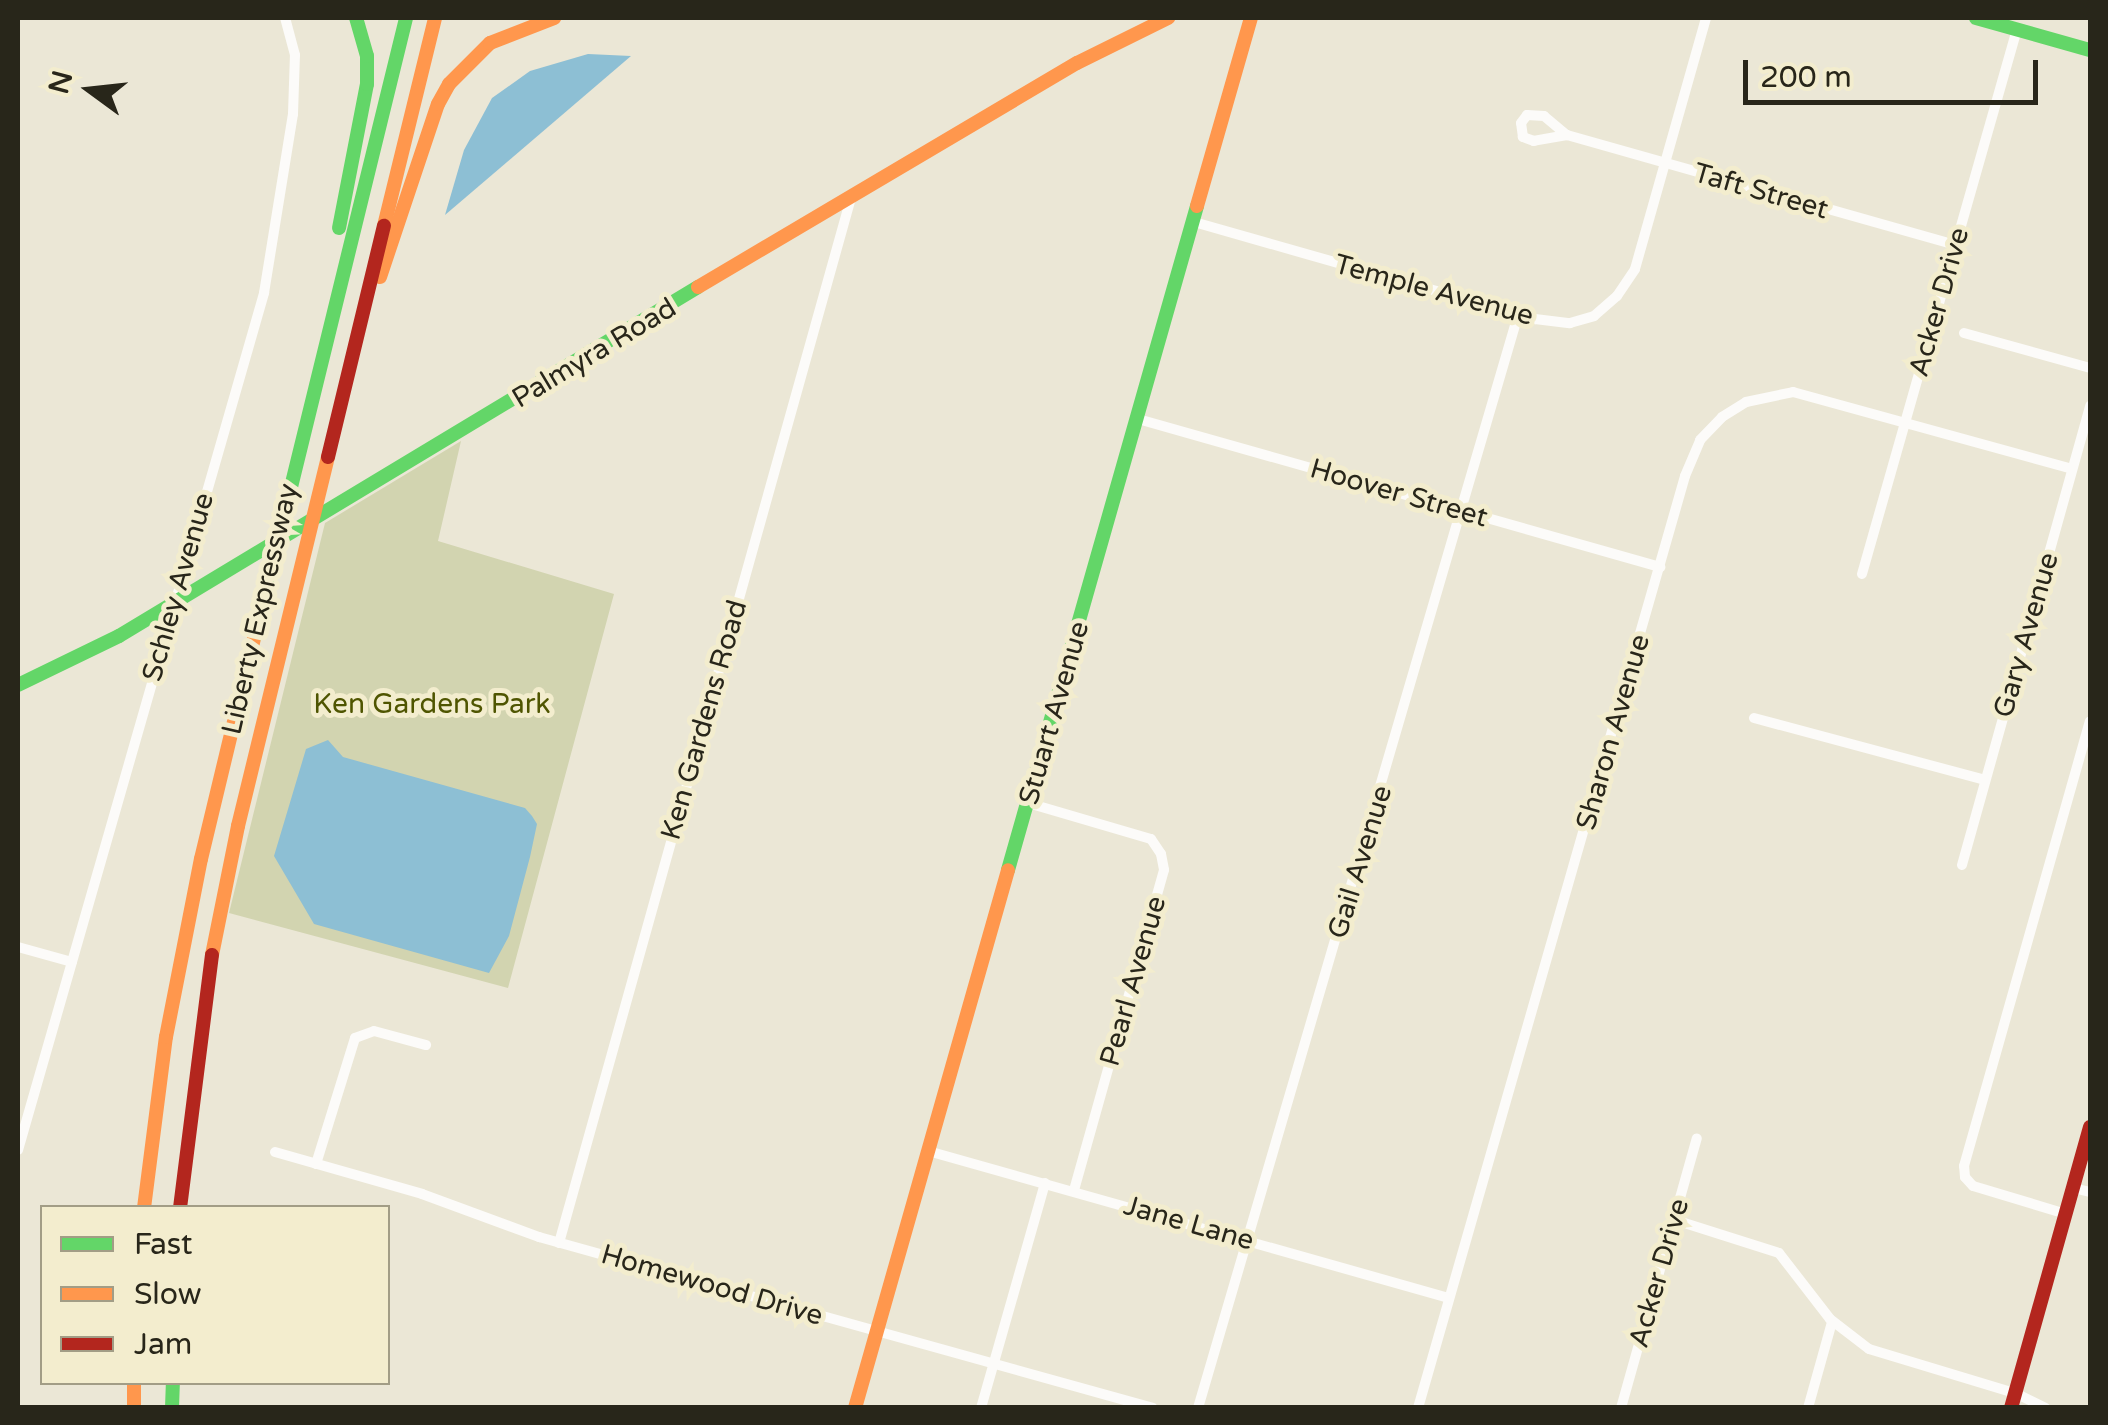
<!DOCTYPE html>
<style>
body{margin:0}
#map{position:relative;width:2108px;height:1425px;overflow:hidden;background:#ebe7d6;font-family:"Varela Round",sans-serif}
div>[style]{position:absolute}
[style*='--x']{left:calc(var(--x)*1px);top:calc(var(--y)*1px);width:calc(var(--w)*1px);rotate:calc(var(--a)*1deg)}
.green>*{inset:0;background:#d2d4b0}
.water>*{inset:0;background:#8dbfd4}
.street>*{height:10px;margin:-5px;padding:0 5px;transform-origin:5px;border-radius:5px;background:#fcfbf9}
.fast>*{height:14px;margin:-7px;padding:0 7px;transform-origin:7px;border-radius:7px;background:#63d668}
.slow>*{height:14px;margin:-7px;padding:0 7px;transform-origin:7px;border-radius:7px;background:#ff974d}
.jam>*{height:14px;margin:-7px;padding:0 7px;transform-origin:7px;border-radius:7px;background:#b3261e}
span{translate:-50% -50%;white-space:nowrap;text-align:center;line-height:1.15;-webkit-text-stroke:10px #f3edce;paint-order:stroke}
.street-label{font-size:28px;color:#28261a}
.park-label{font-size:28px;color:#4f5501}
.frame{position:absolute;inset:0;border:20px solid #28261a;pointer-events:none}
.legend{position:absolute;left:40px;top:1205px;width:350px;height:180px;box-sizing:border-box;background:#f3edce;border:2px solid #a29d86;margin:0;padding:12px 18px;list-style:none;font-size:30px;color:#28261a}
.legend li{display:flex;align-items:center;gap:20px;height:50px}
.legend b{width:50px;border:2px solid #a29d86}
.north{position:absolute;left:40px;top:40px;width:100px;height:100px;-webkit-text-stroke:8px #f3edce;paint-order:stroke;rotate:285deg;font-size:28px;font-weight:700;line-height:40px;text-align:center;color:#28261a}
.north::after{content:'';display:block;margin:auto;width:35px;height:45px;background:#28261a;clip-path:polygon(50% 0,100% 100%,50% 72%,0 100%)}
.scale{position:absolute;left:1743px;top:60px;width:295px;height:45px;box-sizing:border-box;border:5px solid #28261a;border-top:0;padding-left:12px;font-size:30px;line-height:35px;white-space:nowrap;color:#28261a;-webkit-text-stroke:8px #f3edce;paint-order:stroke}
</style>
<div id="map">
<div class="green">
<div style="clip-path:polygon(461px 441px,438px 541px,614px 594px,508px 988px,229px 913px,325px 523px)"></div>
</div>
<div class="water">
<div style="clip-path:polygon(588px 54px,631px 56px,445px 215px,464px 150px,492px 98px,530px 71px)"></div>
<div style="clip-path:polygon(328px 740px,343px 757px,525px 808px,532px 816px,537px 824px,530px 857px,509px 936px,489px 973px,314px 924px,274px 856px,306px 749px)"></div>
</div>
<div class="street">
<div style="--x:1567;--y:135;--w:34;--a:170"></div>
<div style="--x:1534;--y:141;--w:12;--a:-160"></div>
<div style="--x:1523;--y:137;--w:14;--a:-98"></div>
<div style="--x:1521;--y:123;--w:10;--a:-53"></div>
<div style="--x:1527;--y:115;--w:17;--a:3"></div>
<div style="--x:1544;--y:116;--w:30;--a:40"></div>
<div style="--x:1567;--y:135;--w:403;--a:15.8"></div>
<div style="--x:1194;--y:222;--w:355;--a:15.9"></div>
<div style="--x:1535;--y:319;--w:35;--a:7"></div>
<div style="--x:1570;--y:323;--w:25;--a:-16"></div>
<div style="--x:1594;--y:316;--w:30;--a:-41"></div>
<div style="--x:1617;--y:296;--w:32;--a:-56"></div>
<div style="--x:1635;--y:269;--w:261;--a:-74.2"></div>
<div style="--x:1964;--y:333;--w:131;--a:15.5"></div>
<div style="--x:1138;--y:419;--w:543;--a:15.83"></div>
<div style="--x:1862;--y:574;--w:567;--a:-74.12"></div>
<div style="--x:1754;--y:718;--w:239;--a:15"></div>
<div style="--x:1028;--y:803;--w:128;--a:16.3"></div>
<div style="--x:1151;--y:839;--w:18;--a:56"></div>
<div style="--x:1161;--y:854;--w:16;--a:79"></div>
<div style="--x:1164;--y:870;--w:332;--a:105.7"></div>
<div style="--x:1962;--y:865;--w:477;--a:-74.4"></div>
<div style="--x:18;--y:947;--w:56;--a:15.5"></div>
<div style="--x:18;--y:1150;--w:892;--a:-73.98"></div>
<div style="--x:264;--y:293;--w:181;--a:-80.8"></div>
<div style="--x:293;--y:114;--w:59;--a:-88.1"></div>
<div style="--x:295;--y:55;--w:38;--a:-105"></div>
<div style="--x:928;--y:1151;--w:541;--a:15.76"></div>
<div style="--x:275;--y:1152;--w:153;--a:15.9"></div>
<div style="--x:422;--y:1194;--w:125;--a:20.2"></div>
<div style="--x:539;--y:1237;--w:637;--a:15.56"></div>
<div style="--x:316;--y:1164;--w:132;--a:-72.8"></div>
<div style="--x:355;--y:1038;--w:20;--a:-20"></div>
<div style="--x:374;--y:1031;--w:54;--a:15.1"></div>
<div style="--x:2073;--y:1188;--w:17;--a:13"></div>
<div style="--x:2066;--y:1214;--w:97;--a:-163.2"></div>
<div style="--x:1973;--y:1186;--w:12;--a:-132"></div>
<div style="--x:1965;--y:1177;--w:11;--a:-95"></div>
<div style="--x:1964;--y:1166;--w:462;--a:-74.2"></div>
<div style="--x:1675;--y:1220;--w:109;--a:17.6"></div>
<div style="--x:1779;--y:1253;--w:83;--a:52.3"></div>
<div style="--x:1830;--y:1319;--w:49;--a:37.6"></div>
<div style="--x:1869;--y:1349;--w:152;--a:16.8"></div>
<div style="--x:2015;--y:1393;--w:34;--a:26"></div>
<div style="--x:559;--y:1243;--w:1085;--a:-74.39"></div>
<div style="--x:981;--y:1408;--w:234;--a:-74.1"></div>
<div style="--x:1198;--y:1408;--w:1139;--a:-73.68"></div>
<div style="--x:1418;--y:1408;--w:969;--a:-74.01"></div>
<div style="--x:1685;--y:476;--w:39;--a:-67"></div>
<div style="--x:1700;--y:440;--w:32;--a:-46"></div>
<div style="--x:1722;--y:417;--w:28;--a:-32"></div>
<div style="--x:1746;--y:402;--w:48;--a:-12"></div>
<div style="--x:1793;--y:392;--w:289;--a:15.4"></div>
<div style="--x:1621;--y:1408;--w:280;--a:-74.3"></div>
<div style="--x:1808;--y:1408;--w:89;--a:-74.4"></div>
</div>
<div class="fast">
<div style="--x:1976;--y:18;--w:118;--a:15.7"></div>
<div style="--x:339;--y:228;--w:147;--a:-79"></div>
<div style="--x:367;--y:84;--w:28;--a:-90"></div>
<div style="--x:367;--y:56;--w:40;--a:-106"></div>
<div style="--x:254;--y:638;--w:638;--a:-76.22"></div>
<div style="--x:18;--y:685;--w:112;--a:-25.9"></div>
<div style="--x:119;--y:636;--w:676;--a:-31.08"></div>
<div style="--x:1008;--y:870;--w:690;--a:-74.11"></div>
<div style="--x:172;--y:1408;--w:26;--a:-88"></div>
</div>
<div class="slow">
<div style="--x:1197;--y:206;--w:196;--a:-74"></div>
<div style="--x:384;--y:226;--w:214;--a:-76.2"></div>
<div style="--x:380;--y:277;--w:182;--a:-71.5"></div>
<div style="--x:438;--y:104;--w:23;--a:-61"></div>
<div style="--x:449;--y:84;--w:58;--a:-45"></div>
<div style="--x:490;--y:43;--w:69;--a:-21.3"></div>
<div style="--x:698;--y:287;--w:440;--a:-30.6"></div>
<div style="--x:1077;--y:63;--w:102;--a:-26.3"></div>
<div style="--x:212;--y:955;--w:132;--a:-78.6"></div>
<div style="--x:238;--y:826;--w:380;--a:-76.3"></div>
<div style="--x:144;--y:1208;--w:172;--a:-82.7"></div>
<div style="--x:166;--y:1037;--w:181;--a:-78.9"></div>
<div style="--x:201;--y:859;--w:227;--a:-76.5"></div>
<div style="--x:134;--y:1382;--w:26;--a:90"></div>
<div style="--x:855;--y:1408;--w:559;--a:-74.12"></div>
</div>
<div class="jam">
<div style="--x:328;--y:457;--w:238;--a:-76.4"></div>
<div style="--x:180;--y:1208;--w:255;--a:-82.8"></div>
<div style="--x:2011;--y:1408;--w:292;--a:-74.3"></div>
</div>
<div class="street-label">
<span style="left:1761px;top:191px;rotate:16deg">Taft Street</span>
<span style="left:1434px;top:290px;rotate:15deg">Temple Avenue</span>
<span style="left:1939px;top:302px;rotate:-74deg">Acker Drive</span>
<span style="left:594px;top:353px;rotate:-31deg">Palmyra Road</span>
<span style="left:1399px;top:493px;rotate:16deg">Hoover Street</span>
<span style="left:178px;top:587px;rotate:-74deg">Schley Avenue</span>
<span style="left:260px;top:609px;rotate:-77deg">Liberty Expressway</span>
<span style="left:2026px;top:635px;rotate:-74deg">Gary Avenue</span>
<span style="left:1054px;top:713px;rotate:-74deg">Stuart Avenue</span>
<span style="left:704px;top:720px;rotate:-74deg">Ken Gardens Road</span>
<span style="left:1613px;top:732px;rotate:-74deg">Sharon Avenue</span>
<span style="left:1360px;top:862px;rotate:-73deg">Gail Avenue</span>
<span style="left:1133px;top:981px;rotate:-74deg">Pearl Avenue</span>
<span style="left:1189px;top:1223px;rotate:16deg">Jane Lane</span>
<span style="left:1659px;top:1273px;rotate:-74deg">Acker Drive</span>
<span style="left:712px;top:1285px;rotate:16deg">Homewood Drive</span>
</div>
<div class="park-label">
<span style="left:432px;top:704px">Ken Gardens Park</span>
</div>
<div class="frame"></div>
<ul class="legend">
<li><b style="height:12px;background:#63d668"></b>Fast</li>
<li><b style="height:12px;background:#ff974d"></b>Slow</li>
<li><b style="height:12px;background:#b3261e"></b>Jam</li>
</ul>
<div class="north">N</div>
<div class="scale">200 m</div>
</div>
